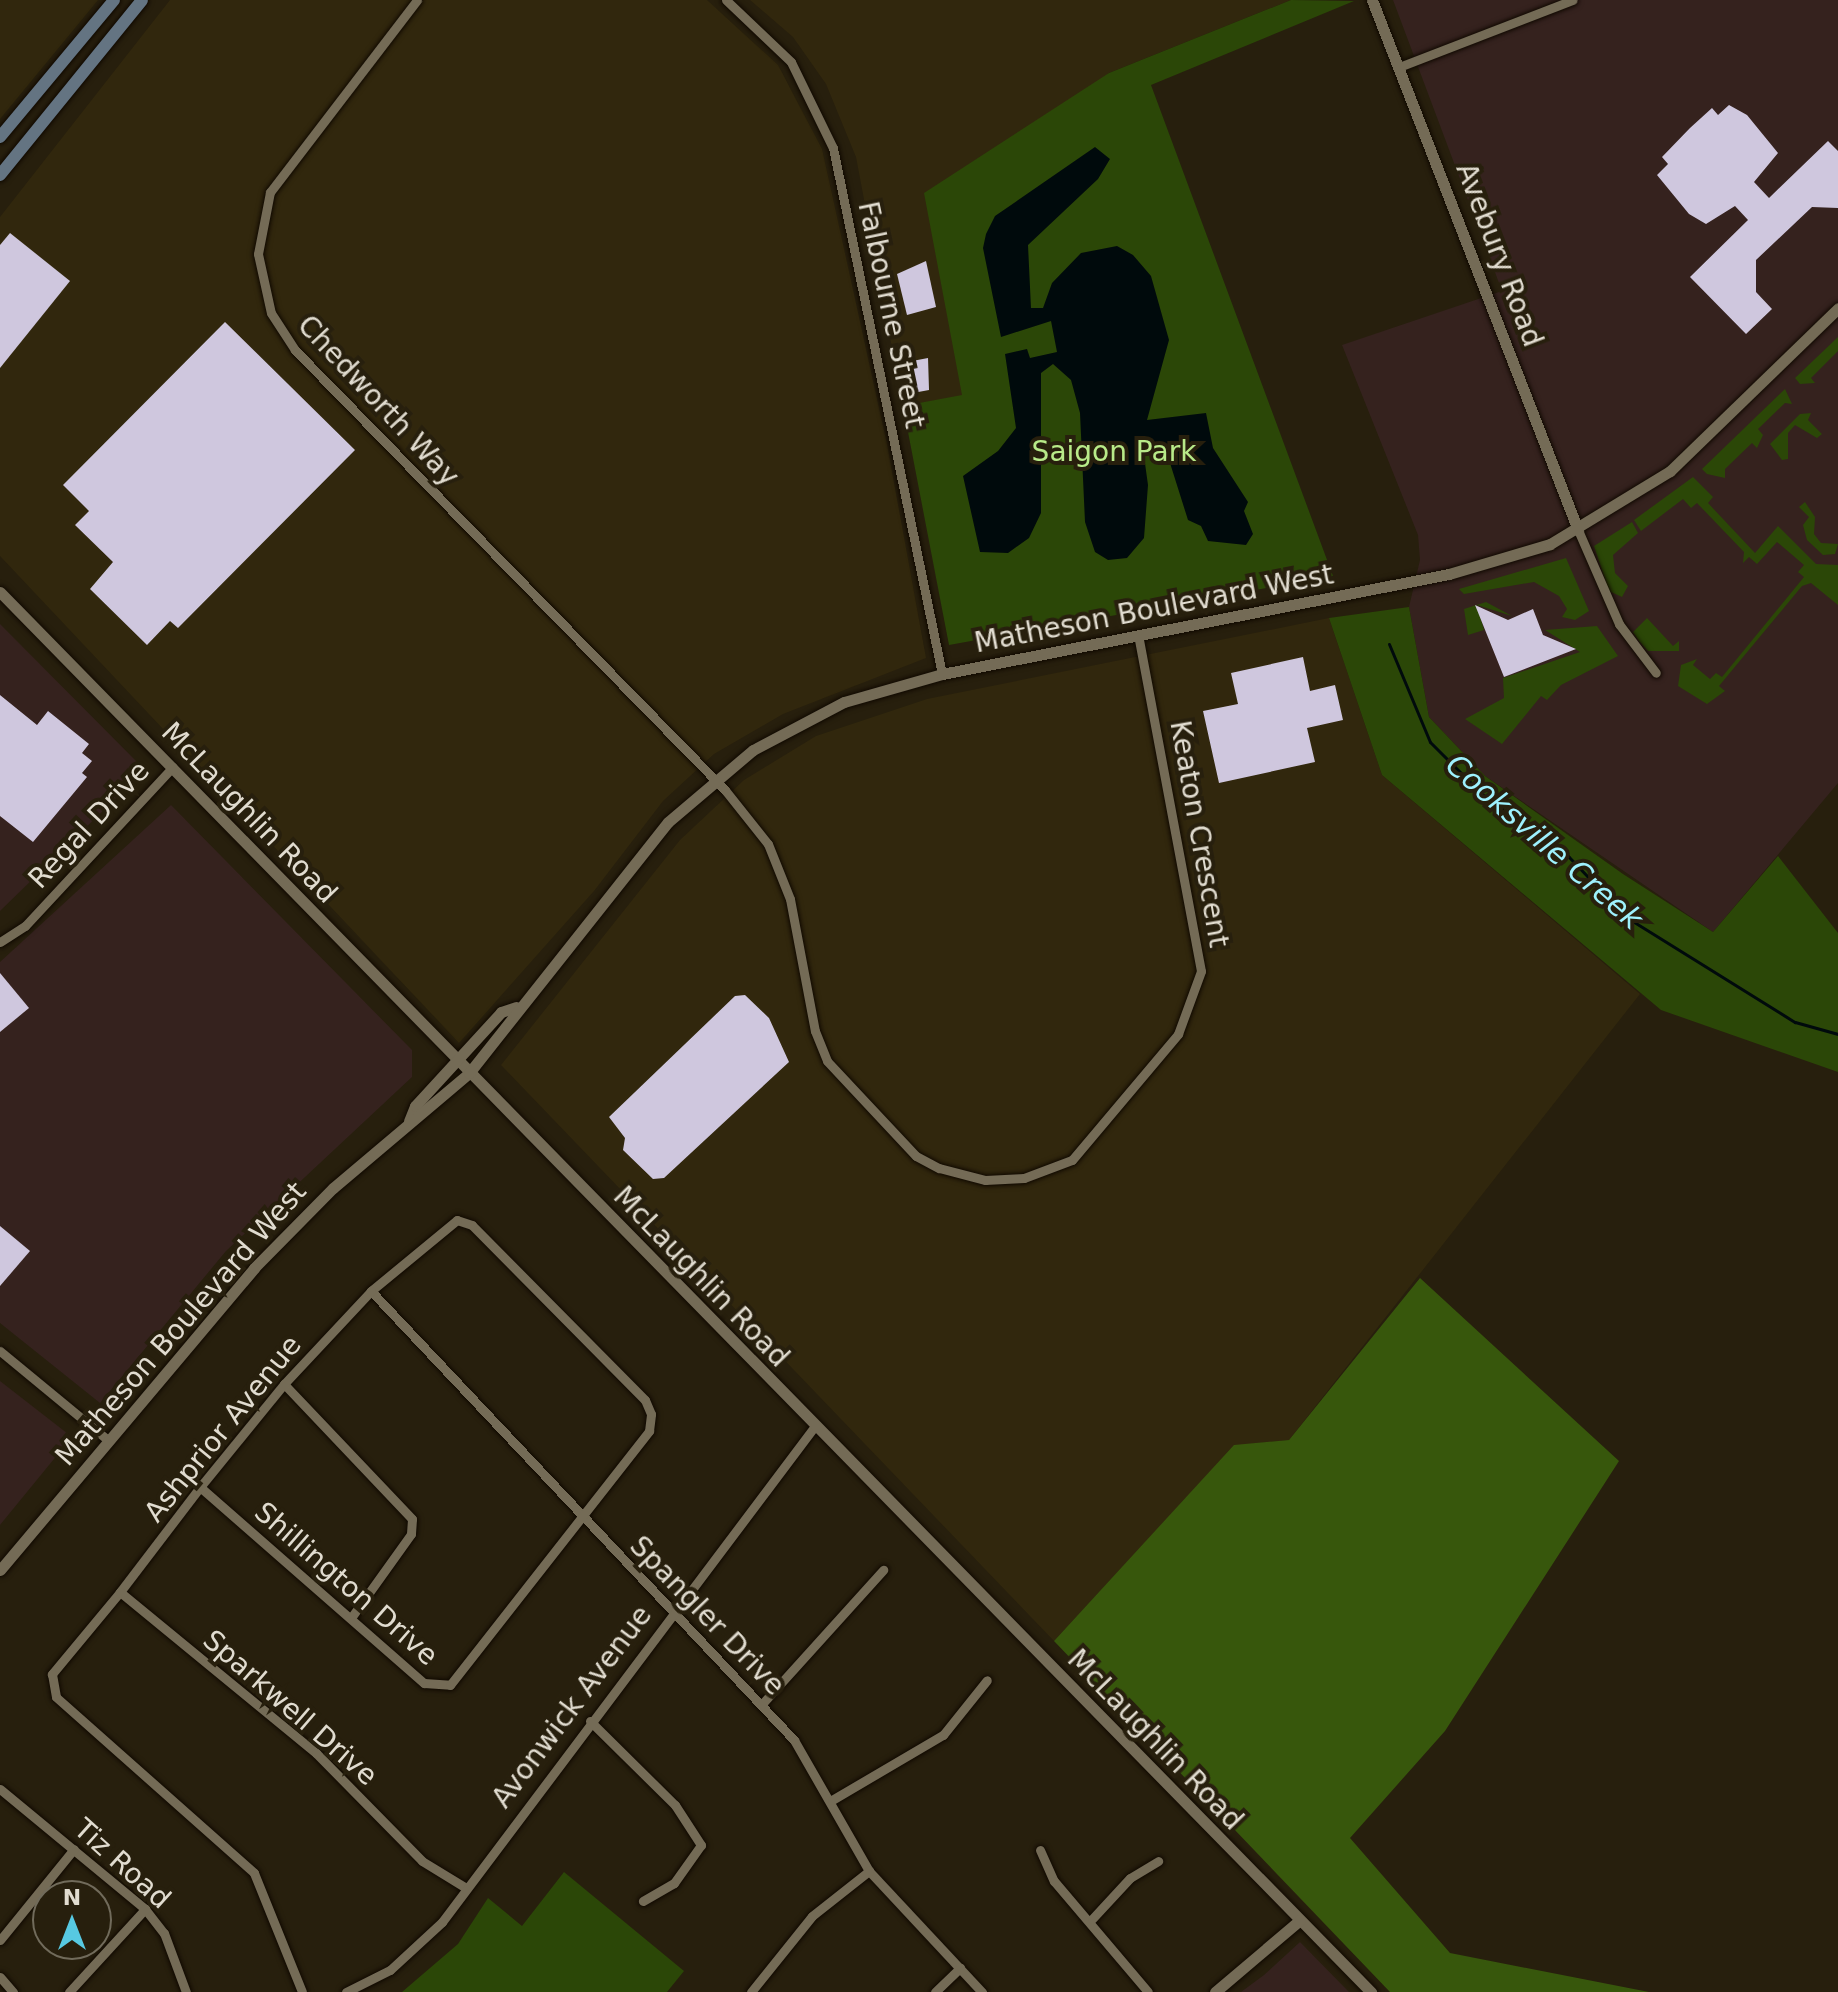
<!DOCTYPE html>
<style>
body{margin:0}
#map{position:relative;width:1838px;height:1992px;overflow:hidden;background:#271f0d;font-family:"DejaVu Sans",sans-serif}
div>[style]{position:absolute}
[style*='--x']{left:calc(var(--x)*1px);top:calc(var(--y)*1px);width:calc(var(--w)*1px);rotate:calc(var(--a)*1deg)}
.commercial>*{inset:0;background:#35221e}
.built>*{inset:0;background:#31270d}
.green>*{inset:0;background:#2b4707}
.forest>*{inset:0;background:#37570c}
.water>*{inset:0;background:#000a0c}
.stream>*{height:3px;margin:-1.5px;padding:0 1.5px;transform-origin:1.5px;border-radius:1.5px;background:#000a0c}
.building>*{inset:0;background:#cfc7de}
.roads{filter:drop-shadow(0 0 2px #100900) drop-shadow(0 0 2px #100900)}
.minor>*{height:9px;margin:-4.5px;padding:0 4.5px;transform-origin:4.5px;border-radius:4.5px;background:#746b56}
.tertiary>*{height:11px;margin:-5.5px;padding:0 5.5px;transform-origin:5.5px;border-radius:5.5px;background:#746b56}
.secondary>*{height:12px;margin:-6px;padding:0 6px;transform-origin:6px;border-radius:6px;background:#647482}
span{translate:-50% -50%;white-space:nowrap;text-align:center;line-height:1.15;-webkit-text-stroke:8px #271f0d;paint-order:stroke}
.street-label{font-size:28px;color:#e1dcd0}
.park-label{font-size:28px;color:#b8ea89}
.water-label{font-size:30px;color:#9ef1fd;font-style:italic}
.north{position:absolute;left:32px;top:1880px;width:80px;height:80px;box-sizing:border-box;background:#271f0d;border:2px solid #716b5b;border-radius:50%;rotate:0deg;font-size:22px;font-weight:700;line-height:32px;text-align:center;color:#e1dcd0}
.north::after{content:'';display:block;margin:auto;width:28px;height:36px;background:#57c9e2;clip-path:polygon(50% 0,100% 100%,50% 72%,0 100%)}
</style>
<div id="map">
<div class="commercial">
<div style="clip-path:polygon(1393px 0,1838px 0,1838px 783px,1713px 932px,1485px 776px,1429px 717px,1409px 607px,1420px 560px,1418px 535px,1342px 345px,1502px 291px)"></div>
<div style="clip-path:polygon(0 624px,145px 770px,0 911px)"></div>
<div style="clip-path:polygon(171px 805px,412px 1050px,412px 1077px,226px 1251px,100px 1403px,0 1323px,0 962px)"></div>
<div style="clip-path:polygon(0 1381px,72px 1437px,0 1525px)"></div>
<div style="clip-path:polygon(1300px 1942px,1349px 1992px,1241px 1992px,1264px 1975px)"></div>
</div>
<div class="built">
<div style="clip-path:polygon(0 0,98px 0,0 119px)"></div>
<div style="clip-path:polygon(170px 0,707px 0,778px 65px,822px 149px,887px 444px,926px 658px,783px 714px,714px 754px,663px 801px,594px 891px,459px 1043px,0 556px,0 217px)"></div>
<div style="clip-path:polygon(750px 0,1291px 0,1109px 73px,950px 318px,963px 396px,903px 406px,856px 157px,826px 84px,793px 37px)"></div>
<div style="clip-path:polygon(1329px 618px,1382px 775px,1640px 994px,1289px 1440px,1234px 1446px,1054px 1641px,501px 1065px,680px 840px,744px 780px,816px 736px,927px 699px)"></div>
</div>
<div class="green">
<div style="clip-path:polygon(1291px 0,1354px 1px,1151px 85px,1333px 576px,949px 645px,903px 406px,962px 395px,924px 193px,1109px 73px)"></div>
<div style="clip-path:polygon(1838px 337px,1838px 351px,1811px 378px,1815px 383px,1800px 384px,1795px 378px)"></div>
<div style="clip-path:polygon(1785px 389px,1792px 404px,1785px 403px,1758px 429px,1763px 435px,1757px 448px,1752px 443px,1725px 469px,1725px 478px,1707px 474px,1702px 469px)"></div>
<div style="clip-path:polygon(1800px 414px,1811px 413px,1808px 420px,1822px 434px,1817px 438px,1795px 425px,1788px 433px,1788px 459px,1782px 460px,1770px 444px)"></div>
<div style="clip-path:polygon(1693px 477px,1713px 497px,1708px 503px,1755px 553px,1778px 526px,1816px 564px,1838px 565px,1838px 605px,1811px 583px,1802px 586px,1719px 686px,1725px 691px,1707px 704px,1678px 686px,1681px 665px,1697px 659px,1693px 665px,1710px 679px,1716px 673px,1722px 677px,1804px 577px,1798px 572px,1804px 565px,1777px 542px,1757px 564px,1749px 557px,1743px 563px,1744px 552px,1697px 503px,1691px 508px,1683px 499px,1641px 531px,1634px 520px)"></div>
<div style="clip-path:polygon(1805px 502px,1815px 517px,1814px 534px,1821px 543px,1838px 544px,1835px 554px,1823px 555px,1807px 540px,1803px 525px,1809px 517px,1799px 507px)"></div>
<div style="clip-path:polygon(1632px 522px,1638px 533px,1613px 555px,1615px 573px,1628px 586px,1622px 597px,1609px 591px,1594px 546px)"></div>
<div style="clip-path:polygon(1566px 558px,1589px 611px,1575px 620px,1562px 617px,1567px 609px,1559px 596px,1534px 582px,1464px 594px,1459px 589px)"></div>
<div style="clip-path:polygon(1486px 602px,1512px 616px,1477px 605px,1484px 630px,1468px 635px,1464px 609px)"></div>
<div style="clip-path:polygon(1409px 607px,1429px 717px,1485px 776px,1623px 874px,1713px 932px,1778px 856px,1838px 933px,1838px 1072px,1661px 1010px,1382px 775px,1329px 618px)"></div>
<div style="clip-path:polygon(1647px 618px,1673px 646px,1679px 641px,1679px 651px,1648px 651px,1639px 641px,1633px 632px)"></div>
<div style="clip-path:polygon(1597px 626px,1618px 656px,1561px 685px,1547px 700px,1541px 696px,1502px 744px,1465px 719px,1504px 698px,1503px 678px,1580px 652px,1545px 630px)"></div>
<div style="clip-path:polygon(564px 1872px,684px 1971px,667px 1992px,402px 1992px,458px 1944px,488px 1898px,522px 1926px)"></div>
</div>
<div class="forest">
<div style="clip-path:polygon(1420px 1278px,1619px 1461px,1445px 1731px,1350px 1838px,1450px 1953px,1649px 1992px,1390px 1992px,1054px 1641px,1234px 1445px,1289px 1440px)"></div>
</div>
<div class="water">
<div style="clip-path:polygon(1095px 147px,1110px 159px,1098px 179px,1028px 245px,1031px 308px,1043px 308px,1052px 283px,1081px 253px,1117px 246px,1133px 255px,1151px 276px,1169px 340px,1147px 420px,1206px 413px,1213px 448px,1248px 502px,1244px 511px,1253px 534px,1246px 545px,1208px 541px,1201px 526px,1188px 520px,1170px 463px,1156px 448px,1143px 449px,1148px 485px,1144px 538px,1127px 558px,1108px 560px,1095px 552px,1085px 522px,1080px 413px,1071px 380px,1053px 364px,1041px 373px,1041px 513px,1029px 538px,1008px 553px,980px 552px,963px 476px,998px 451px,1016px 428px,1005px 354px,1027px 349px,1030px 358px,1057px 352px,1051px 321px,1001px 337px,983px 248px,986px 234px,995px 216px)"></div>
</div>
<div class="stream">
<div style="--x:1389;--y:644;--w:106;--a:67.3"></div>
<div style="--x:1430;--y:742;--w:75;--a:45"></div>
<div style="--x:1483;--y:795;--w:105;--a:35.7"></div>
<div style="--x:1568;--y:856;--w:84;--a:46.4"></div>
<div style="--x:1626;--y:917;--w:199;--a:31.9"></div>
<div style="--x:1795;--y:1022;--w:45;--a:15.6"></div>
</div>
<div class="building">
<div style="clip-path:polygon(1729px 105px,1747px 115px,1778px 153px,1754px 182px,1769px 198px,1828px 141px,1838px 151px,1838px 208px,1812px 207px,1756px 260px,1756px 292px,1772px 309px,1746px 334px,1690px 277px,1748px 220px,1735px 206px,1706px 224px,1689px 214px,1657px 175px,1668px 164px,1662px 157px,1690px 128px,1712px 108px,1718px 115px)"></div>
<div style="clip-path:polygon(10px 233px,70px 281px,0 368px,0 245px)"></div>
<div style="clip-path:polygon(926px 261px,936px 307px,907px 315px,897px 274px)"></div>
<div style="clip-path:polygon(225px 322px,355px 450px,178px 628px,170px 621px,147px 645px,90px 589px,113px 562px,75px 525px,89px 511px,63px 485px)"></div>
<div style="clip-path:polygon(928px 358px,929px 390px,913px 393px,907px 362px)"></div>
<div style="clip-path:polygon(1475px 605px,1508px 620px,1533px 609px,1543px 635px,1576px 649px,1504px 677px)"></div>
<div style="clip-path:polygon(1303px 657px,1310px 691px,1335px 685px,1343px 720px,1307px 728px,1315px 762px,1219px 783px,1203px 711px,1238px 704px,1231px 673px)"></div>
<div style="clip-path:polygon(0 695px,37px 725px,48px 711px,89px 744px,82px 753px,92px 761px,82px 773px,87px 777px,33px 842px,0 816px)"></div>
<div style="clip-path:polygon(0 973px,29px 1008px,0 1032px)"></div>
<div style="clip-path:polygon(745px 995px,769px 1018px,789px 1062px,664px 1178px,653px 1179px,623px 1150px,625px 1138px,609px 1117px,735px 996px)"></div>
<div style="clip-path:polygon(0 1226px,30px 1251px,0 1286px)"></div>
</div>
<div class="roads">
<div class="minor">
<div style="--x:417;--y:0;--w:242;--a:127.4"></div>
<div style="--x:270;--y:192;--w:63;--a:101"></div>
<div style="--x:258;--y:254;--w:60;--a:77.6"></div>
<div style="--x:271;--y:313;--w:44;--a:57"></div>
<div style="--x:295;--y:350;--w:615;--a:45.66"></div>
<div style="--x:725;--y:790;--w:69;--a:51.5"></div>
<div style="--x:768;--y:844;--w:59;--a:68.2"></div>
<div style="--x:790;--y:899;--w:134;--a:79.3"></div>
<div style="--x:815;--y:1031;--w:32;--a:68"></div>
<div style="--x:827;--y:1061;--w:130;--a:46.9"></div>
<div style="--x:916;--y:1156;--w:26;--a:28"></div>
<div style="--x:939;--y:1168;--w:48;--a:14.6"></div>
<div style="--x:985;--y:1180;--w:39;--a:-3"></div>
<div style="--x:1024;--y:1178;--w:51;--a:-20.6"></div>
<div style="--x:1072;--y:1160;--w:165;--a:-49.9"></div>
<div style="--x:1178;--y:1034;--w:67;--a:-69.9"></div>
<div style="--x:1201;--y:971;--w:342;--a:-100.6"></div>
<div style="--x:726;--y:0;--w:90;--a:43.6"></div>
<div style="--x:791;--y:62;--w:96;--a:64"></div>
<div style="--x:833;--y:148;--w:537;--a:78.29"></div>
<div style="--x:1399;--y:67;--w:186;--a:-21.1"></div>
<div style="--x:1578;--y:530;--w:103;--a:66.4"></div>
<div style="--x:1619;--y:624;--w:61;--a:52.9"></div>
<div style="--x:0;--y:942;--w:30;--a:-33"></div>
<div style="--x:25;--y:926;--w:217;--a:-47.1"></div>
<div style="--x:371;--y:1291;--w:617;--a:46.71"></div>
<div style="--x:794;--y:1740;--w:151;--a:60.2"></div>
<div style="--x:869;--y:1871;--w:166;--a:47"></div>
<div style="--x:0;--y:1351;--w:140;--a:39.5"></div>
<div style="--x:284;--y:1384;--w:186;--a:46.5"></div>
<div style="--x:412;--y:1519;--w:15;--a:94"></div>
<div style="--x:411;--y:1534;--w:100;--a:125.6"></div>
<div style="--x:200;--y:1487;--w:298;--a:41.2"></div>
<div style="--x:424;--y:1683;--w:26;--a:4"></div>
<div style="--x:450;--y:1685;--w:323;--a:-51.9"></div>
<div style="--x:649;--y:1431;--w:17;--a:-83"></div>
<div style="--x:651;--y:1414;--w:15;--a:-113"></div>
<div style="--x:645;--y:1400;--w:246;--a:-134.7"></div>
<div style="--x:472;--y:1225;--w:16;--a:-162"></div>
<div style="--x:457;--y:1220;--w:112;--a:140.5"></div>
<div style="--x:371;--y:1291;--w:127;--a:133.1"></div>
<div style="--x:284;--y:1384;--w:133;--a:129.2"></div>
<div style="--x:200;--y:1487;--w:132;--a:127.3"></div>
<div style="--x:120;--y:1592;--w:107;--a:129.7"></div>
<div style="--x:52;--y:1674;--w:23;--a:80"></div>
<div style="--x:56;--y:1697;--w:265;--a:41.6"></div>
<div style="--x:254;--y:1873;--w:128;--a:68"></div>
<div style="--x:120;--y:1592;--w:254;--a:39.4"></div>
<div style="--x:316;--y:1753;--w:151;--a:45.5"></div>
<div style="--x:422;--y:1861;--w:52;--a:31.5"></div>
<div style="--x:762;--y:1704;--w:181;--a:-47.9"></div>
<div style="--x:590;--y:1721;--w:120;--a:44.7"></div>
<div style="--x:675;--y:1805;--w:48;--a:57"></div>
<div style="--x:701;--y:1845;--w:47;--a:125.4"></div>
<div style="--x:674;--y:1883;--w:36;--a:150"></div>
<div style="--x:0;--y:1789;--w:188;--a:39.6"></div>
<div style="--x:145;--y:1909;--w:31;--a:52"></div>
<div style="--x:164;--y:1933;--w:63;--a:69.6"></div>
<div style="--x:832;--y:1800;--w:129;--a:-30.4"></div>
<div style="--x:943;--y:1735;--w:70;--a:-51.3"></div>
<div style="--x:1040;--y:1850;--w:34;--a:66"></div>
<div style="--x:1054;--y:1881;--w:145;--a:49.7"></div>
<div style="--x:1092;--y:1919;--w:56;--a:-47.2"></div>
<div style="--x:1130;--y:1878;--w:33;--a:-31"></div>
<div style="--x:0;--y:1940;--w:117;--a:-50.9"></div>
<div style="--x:0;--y:1977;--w:20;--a:49"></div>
<div style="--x:69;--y:1992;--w:113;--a:-47.5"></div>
<div style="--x:346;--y:1992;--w:49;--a:-26.6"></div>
<div style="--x:390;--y:1970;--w:71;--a:-42.7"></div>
<div style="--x:442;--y:1922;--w:621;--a:-53.06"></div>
<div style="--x:751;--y:1992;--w:97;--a:-51.2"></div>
<div style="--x:812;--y:1916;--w:73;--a:-38.3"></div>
<div style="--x:935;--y:1992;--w:35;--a:-44"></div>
</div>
<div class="tertiary">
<div style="--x:1372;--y:0;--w:569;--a:68.76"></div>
<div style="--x:0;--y:592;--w:1960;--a:45.6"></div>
<div style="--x:409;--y:1121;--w:16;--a:-68"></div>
<div style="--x:415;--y:1106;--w:127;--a:-47.5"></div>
<div style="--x:501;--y:1012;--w:16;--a:-18"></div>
<div style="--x:0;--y:1570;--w:395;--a:-49.9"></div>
<div style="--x:254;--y:1268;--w:112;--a:-45.4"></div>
<div style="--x:333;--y:1188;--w:178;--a:-40.2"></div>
<div style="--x:469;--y:1073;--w:320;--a:-51.6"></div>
<div style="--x:668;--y:822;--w:111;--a:-40.3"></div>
<div style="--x:753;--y:750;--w:103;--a:-27.8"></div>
<div style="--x:844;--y:702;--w:102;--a:-15.9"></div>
<div style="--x:942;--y:674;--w:517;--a:-11.16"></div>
<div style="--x:1449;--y:574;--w:105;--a:-16.5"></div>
<div style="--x:1550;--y:544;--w:140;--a:-31.3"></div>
<div style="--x:1670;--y:471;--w:234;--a:-44.1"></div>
<div style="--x:1215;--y:1992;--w:111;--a:-40.3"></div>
</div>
<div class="secondary">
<div style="--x:0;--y:137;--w:178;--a:-50.2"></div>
<div style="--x:0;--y:175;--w:225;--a:-50.9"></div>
</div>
</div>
<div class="street-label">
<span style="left:1499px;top:255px;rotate:69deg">Avebury Road</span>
<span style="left:891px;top:315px;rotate:78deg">Falbourne Street</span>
<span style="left:378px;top:401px;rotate:47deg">Chedworth Way</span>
<span style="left:1154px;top:609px;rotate:-11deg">Matheson Boulevard West</span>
<span style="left:249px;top:813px;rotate:46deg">McLaughlin Road</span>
<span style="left:89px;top:825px;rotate:-47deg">Regal Drive</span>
<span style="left:1199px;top:834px;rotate:80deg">Keaton Crescent</span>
<span style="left:701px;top:1277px;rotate:46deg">McLaughlin Road</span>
<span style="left:181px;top:1324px;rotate:-49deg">Matheson Boulevard West</span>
<span style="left:223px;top:1429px;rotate:-51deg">Ashprior Avenue</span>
<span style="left:346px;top:1584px;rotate:41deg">Shillington Drive</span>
<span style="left:707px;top:1616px;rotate:46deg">Spangler Drive</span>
<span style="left:572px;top:1707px;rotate:-53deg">Avonwick Avenue</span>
<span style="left:290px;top:1708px;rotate:41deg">Sparkwell Drive</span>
<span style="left:1155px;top:1740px;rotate:46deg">McLaughlin Road</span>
<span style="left:122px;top:1864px;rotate:42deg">Tiz Road</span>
</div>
<div class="park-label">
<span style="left:1114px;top:452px">Saigon Park</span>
</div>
<div class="water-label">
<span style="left:1544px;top:842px;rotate:41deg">Cooksville Creek</span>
</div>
<div class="north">N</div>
</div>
